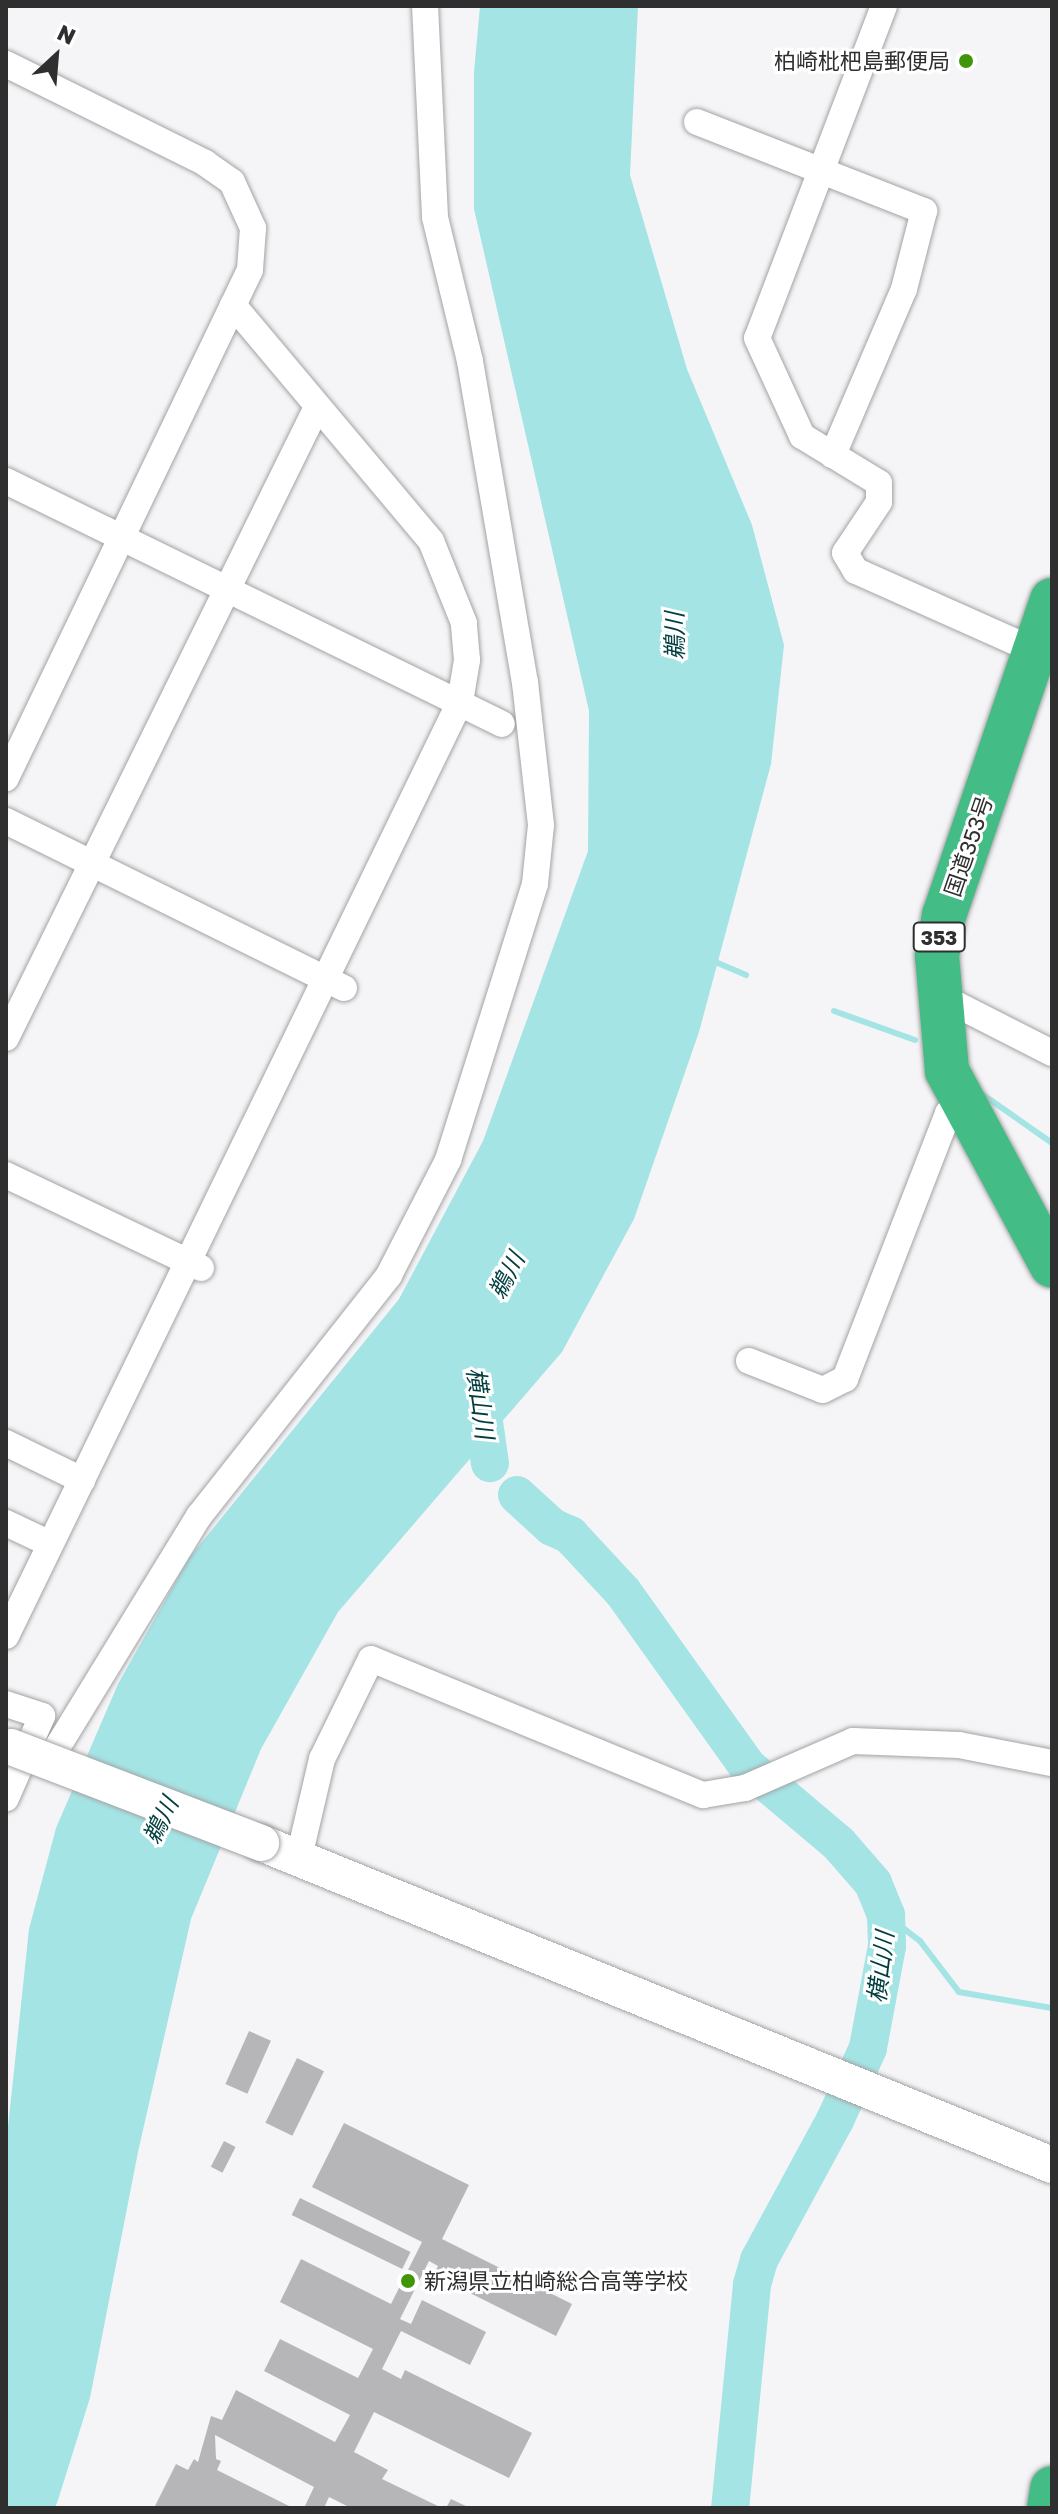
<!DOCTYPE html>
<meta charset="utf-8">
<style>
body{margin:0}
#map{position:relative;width:1058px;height:2514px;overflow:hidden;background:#f5f5f8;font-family:"Golos Text","Noto Sans JP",sans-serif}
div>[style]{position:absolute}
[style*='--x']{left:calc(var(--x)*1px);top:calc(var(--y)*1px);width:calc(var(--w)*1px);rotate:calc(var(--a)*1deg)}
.water>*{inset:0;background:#a5e4e5}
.stream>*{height:6px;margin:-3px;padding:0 3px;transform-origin:3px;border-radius:3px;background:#a5e4e5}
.river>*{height:38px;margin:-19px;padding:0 19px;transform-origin:19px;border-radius:19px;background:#a5e4e5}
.building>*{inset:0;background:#b6b6b8;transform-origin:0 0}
.roads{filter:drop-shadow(0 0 2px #a3a3a5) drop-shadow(0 0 2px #a3a3a5)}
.street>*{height:26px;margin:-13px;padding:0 13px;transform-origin:13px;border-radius:13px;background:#fff}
.secondary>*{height:36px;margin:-18px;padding:0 18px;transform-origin:18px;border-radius:18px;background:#fff}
.highway>*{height:44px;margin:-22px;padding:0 22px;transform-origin:22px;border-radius:22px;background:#44bc86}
.bridges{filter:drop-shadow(0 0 2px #a3a3a5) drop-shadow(0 0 2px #a3a3a5)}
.secondary-bridge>*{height:36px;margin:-18px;padding:0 18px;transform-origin:18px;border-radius:18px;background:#fff}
.dots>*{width:22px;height:22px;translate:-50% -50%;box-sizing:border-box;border:4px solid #fff;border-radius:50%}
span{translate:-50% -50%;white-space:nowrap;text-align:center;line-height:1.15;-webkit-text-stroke:6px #fff;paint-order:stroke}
.shield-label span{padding:2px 6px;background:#fff;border:2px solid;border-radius:6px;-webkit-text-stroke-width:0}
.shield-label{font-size:20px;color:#2f2f30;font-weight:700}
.poi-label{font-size:22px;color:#2f2f30}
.right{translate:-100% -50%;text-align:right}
.left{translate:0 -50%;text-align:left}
.street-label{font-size:22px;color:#2f2f30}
.water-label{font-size:24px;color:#003e40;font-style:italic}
.frame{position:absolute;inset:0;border:8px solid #2f2f30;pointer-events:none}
.north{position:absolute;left:16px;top:16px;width:80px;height:80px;-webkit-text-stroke:6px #fff;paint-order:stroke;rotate:26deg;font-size:22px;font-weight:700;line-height:32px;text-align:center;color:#2f2f30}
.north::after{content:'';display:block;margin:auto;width:28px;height:36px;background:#2f2f30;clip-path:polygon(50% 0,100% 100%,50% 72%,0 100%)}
</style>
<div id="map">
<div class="water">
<div style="clip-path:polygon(480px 6px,638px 6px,630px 175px,687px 369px,752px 525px,784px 645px,771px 764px,699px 1032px,634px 1219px,562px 1352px,338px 1612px,261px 1749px,191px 1919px,138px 2152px,90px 2398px,58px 2500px,55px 2508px,6px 2508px,6px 2146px,29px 1929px,56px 1828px,118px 1684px,189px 1558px,399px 1299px,483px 1141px,588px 851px,589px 711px,474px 209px,474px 72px)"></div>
</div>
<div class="stream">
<div style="--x:713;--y:961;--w:36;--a:23"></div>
<div style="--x:834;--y:1011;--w:86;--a:19.7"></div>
<div style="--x:979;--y:1092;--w:89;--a:34.9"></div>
<div style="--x:886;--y:1915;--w:43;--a:37.4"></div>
<div style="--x:920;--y:1941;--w:64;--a:52.6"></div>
<div style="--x:959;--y:1992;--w:94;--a:9.8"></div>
</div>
<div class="river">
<div style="--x:479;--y:1388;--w:76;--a:81.7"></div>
<div style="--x:517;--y:1495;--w:47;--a:42.4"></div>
<div style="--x:552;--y:1527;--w:20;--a:24"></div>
<div style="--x:570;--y:1535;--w:78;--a:47.1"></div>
<div style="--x:623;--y:1592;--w:215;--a:54.5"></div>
<div style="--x:748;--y:1767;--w:119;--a:40.2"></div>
<div style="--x:839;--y:1844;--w:52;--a:48.9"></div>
<div style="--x:873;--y:1883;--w:35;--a:68"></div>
<div style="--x:886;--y:1915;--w:31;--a:88"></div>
<div style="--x:887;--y:1946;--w:104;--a:100.6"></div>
<div style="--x:868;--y:2048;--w:79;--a:114.6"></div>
<div style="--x:835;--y:2120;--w:159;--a:118.5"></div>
<div style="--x:759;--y:2260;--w:26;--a:106"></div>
<div style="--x:752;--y:2285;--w:224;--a:95.6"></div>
</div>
<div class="building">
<div style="left:249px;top:2031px;width:24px;height:58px;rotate:24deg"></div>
<div style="left:297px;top:2058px;width:30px;height:72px;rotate:26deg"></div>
<div style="clip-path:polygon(344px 2123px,469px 2185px,442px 2239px,572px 2304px,556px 2336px,434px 2275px,438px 2266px,429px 2261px,400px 2319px,411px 2324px,422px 2300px,486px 2332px,470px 2365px,401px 2331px,382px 2369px,401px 2379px,405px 2370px,532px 2433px,509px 2478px,374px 2412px,354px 2452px,388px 2470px,382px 2479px,442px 2508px,351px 2508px,329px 2497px,324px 2508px,304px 2508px,314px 2487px,215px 2435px,216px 2459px,221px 2461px,217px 2470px,293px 2508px,154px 2508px,176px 2464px,188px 2470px,194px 2459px,198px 2462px,211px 2416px,222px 2420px,236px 2390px,335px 2442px,350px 2415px,264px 2371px,280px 2339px,358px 2378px,373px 2349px,280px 2302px,301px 2259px,391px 2304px,422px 2242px,312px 2187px)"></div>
<div style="left:224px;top:2141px;width:13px;height:29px;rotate:27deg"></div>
<div style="left:300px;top:2198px;width:123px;height:19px;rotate:26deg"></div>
<div style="clip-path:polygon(451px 2499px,470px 2508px,446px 2508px)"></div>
</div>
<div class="roads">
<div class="street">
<div style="--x:884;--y:6;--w:355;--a:110.9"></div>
<div style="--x:757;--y:338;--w:108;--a:65.3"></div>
<div style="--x:802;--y:436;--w:90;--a:31.4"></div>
<div style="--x:879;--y:483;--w:19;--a:90"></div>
<div style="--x:879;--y:502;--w:61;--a:123.7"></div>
<div style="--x:845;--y:553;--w:21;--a:59"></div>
<div style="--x:856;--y:571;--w:209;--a:24"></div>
<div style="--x:6;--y:64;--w:222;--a:26.4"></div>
<div style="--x:205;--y:163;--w:33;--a:35"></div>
<div style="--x:232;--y:182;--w:51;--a:65.5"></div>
<div style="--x:253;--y:228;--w:42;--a:94.1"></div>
<div style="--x:250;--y:270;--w:564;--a:115.66"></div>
<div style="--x:697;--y:122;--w:244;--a:21.4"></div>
<div style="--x:924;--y:211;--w:81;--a:104.4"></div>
<div style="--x:904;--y:289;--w:181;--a:113.2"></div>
<div style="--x:6;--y:481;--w:552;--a:26.1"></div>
<div style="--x:6;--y:821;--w:377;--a:26.3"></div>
<div style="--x:938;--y:995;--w:128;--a:27"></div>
<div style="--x:6;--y:1038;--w:701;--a:-63.76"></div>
<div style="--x:6;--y:1175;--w:216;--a:25.5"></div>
<div style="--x:749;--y:1361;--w:79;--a:21.4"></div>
<div style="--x:823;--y:1390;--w:25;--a:-27"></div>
<div style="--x:845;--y:1379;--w:285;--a:-68.8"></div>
<div style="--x:948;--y:1113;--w:17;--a:-50"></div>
<div style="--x:6;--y:1443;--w:85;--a:26"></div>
<div style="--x:6;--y:1523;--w:49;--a:25.5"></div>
<div style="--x:6;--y:1636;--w:1038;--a:-64.08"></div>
<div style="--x:460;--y:702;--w:43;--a:-80.5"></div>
<div style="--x:467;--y:660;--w:37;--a:-95"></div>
<div style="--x:464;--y:623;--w:88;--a:-111.9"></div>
<div style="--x:431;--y:541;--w:308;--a:-130"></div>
<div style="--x:6;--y:1704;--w:38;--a:18"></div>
<div style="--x:42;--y:1716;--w:90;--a:113.7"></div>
<div style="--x:58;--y:1746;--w:270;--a:-58.5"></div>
<div style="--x:199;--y:1516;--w:307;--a:-51.7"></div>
<div style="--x:389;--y:1275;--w:129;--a:-62.8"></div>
<div style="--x:448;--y:1160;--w:289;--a:-72.5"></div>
<div style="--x:535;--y:884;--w:59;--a:-84.2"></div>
<div style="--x:541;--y:825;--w:143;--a:-96.4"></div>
<div style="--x:525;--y:683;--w:327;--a:-99.7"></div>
<div style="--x:470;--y:361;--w:148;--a:-103.7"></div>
<div style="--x:435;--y:217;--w:211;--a:-92.7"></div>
<div style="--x:299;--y:1857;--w:101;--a:-76.8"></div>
<div style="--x:322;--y:1759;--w:111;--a:-63.9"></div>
<div style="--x:371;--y:1659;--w:359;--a:22.3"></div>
<div style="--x:703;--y:1795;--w:43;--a:-9.5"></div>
<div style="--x:745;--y:1788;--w:118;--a:-23.5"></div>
<div style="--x:853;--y:1741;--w:106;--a:2.2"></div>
<div style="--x:959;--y:1745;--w:95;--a:11"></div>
</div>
<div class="secondary">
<div style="--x:261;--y:1843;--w:854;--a:22.15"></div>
</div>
<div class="highway">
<div style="--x:1052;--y:600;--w:333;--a:108.9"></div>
<div style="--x:944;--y:915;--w:42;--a:99.7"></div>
<div style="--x:937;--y:956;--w:115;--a:85"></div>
<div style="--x:947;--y:1071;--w:221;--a:61.7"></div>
<div style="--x:1049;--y:2508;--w:20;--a:-81"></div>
</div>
</div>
<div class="bridges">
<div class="secondary-bridge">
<div style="--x:11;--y:1747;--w:268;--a:21"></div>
</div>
</div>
<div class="dots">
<div style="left:966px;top:61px;background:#409608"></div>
<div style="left:408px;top:2281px;background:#409608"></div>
</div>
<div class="shield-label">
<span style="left:939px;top:937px">353</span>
</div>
<div class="poi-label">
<span class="right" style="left:950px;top:61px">柏崎枇杷島郵便局</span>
<span class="left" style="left:424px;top:2281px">新潟県立柏崎総合高等学校</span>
</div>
<div class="street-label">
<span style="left:968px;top:846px;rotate:-71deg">国道353号</span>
</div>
<div class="water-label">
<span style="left:674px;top:636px;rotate:-91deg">鵜川</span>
<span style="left:506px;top:1275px;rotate:-63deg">鵜川</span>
<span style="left:481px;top:1403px;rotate:82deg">横山川</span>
<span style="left:160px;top:1820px;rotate:-64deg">鵜川</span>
<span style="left:880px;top:1967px;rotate:-83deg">横山川</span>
</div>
<div class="frame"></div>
<div class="north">N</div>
</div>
